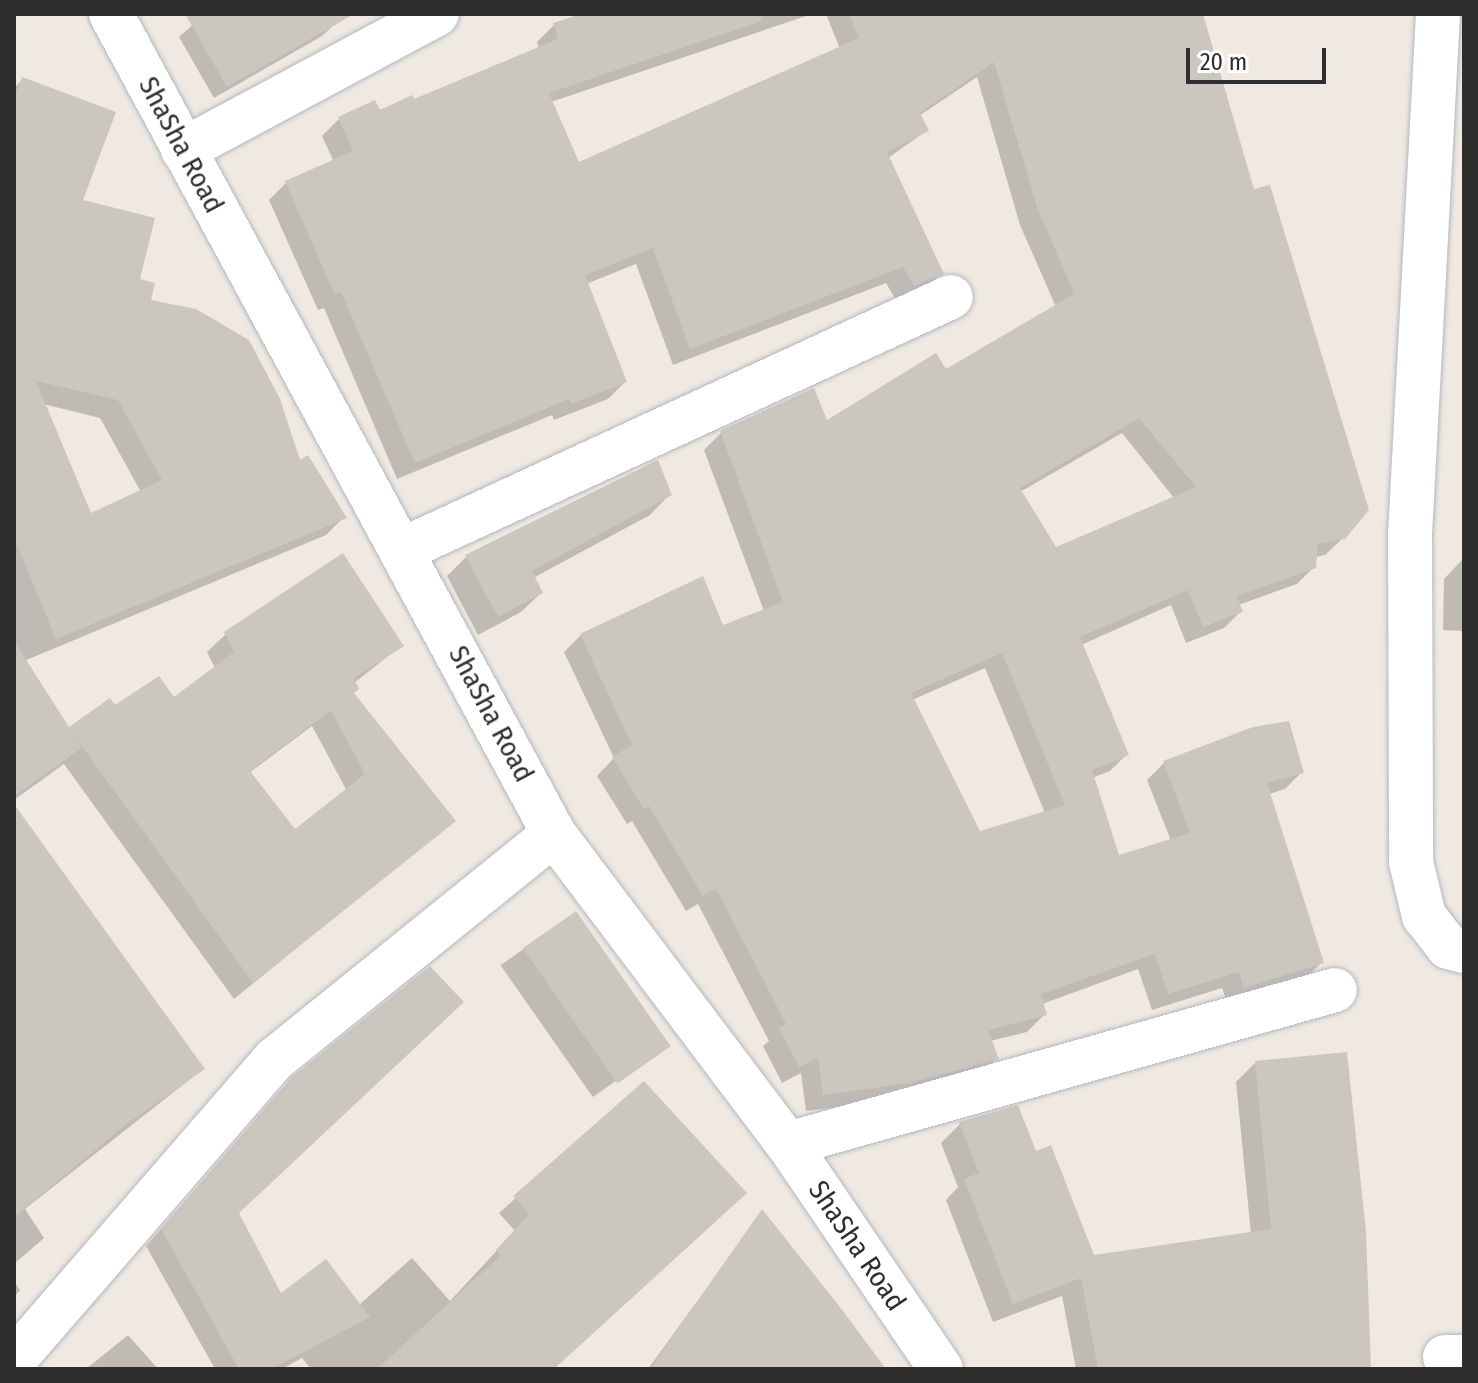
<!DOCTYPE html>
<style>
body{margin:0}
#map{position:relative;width:1478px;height:1383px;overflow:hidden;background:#efe9e1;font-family:"Fira Sans Condensed",sans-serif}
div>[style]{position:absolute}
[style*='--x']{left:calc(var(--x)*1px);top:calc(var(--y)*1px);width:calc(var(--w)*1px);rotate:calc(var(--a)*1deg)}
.shadow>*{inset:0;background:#0003;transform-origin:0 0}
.building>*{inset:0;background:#cbc7bf;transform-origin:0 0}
.roads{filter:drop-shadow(0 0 2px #b4b7c1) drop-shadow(0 0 2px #b4b7c1)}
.street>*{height:44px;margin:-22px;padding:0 22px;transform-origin:22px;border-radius:22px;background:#fff}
.secondary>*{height:44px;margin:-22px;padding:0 22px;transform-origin:22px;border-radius:22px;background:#fff}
span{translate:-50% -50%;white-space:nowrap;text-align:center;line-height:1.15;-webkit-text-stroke:6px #fff;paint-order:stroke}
.street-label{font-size:28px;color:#2e2e2e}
.frame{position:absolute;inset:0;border:16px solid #2e2e2e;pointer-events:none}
.scale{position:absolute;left:1186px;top:48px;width:140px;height:36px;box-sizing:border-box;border:4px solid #2e2e2e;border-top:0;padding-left:10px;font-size:24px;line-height:28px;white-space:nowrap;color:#2e2e2e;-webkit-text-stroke:6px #fff;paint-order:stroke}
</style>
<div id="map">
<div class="shadow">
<div style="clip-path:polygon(205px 14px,331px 14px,335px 24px,322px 36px,214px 98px,179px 37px)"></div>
<div style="clip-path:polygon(evenodd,587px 14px,812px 14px,551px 102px,578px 165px,840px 49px,826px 14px,1202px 14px,1343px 538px,1325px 555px,1315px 557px,1314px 567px,1297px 584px,1238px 605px,1241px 611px,1224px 628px,1186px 643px,1171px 605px,1081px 645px,1127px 754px,1110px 771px,1092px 778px,1117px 858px,1171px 841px,1147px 780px,1164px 763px,1302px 772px,1285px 789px,1269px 794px,1322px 962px,1305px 979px,1228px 1004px,1222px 988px,1152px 1010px,1138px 969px,1042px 1004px,1044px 1015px,1027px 1032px,990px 1041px,997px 1058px,980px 1075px,893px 1100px,806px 1111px,801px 1073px,782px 1083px,763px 1046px,769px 1041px,698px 904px,686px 911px,632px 821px,627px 824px,597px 776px,614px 758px,564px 652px,581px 635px,721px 627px,764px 611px,704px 450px,721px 433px,826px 422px,945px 371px,1056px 307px,1020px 225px,977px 77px,919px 116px,926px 131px,888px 158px,941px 273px,924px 290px,897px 302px,886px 283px,673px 365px,636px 264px,586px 284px,625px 382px,608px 399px,554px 420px,552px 415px,397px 479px,324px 308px,318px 310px,269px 200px,286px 183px,334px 162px,322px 136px,339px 119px,413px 102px,539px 49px,537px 42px,554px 25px,587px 14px,1122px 433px,1174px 498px,1056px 549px,1020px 492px,1122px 433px,587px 14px,985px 668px,1045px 813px,979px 833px,912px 700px,985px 668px)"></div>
<div style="clip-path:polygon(evenodd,23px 79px,81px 202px,148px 301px,344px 517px,326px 535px,24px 661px,68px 730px,114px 708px,173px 700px,215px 668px,207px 652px,226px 634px,401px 646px,354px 683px,352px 693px,453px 820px,234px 999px,64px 764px,14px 800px,14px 88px,23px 79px,43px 404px,100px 418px,141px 492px,90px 516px,43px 404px,23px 79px,312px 726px,347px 791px,295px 832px,249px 773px,312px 726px)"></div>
<div style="clip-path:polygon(669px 495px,650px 515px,533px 578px,541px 593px,521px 612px,478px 635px,447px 576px,466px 557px)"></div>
<div style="clip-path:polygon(1462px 560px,1464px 631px,1443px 630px,1444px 579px)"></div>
<div style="clip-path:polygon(14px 807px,203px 1069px,25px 1209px,44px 1238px,14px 1264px)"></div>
<div style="left:575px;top:913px;width:161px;height:91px;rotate:55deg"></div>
<div style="clip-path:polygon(1255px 1063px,1370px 1369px,1076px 1369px,1062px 1296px,993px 1322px,946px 1200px,958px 1187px,941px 1143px,960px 1124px,1034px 1154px,1093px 1257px,1251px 1234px,1236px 1082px)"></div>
<div style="clip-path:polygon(644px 1084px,553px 1369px,311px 1369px,302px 1358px,282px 1369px,215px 1369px,146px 1246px,277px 1095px,237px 1213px,280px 1296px,359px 1305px,412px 1258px,450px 1301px,515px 1231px,499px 1213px)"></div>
<div style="clip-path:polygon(762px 1212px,880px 1369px,648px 1369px)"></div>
<div style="clip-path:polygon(14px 1281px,20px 1290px,14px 1297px)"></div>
<div style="clip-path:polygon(128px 1335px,158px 1369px,86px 1369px)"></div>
</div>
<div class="building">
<div style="clip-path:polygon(185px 14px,354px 14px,227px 87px)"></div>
<div style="clip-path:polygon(evenodd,581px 14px,761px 14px,762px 21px,549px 93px,579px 162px,859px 38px,849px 14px,1203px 14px,1254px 189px,1270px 185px,1369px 510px,1345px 539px,1318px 544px,1316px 568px,1237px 596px,1243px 612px,1203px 627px,1188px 590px,1080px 637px,1129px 755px,1092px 770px,1119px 855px,1190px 833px,1163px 761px,1253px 727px,1289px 721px,1304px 773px,1267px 783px,1324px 963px,1244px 988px,1239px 972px,1168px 994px,1155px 954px,1041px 994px,1047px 1015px,988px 1030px,999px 1059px,911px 1083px,823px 1095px,818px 1058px,799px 1067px,779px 1028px,786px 1024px,716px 888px,703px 896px,649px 806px,644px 809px,612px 757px,632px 745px,580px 634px,703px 576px,723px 625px,783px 602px,720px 431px,814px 388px,827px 420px,936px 353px,946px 369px,1074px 294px,1037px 207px,994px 62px,920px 113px,929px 131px,887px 152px,944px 274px,914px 286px,903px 267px,690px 349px,653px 248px,585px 275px,627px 382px,571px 404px,569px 399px,415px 463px,341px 292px,335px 295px,285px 181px,353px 151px,338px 117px,375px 100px,380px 110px,412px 95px,414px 99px,558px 39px,553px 23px,581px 14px,1139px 418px,1196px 487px,1056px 547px,1020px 488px,1139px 418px,581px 14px,1002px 653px,1065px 805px,980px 831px,911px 693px,1002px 653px)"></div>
<div style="clip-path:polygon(evenodd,22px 77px,116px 112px,83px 200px,155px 218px,140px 279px,155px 283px,151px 300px,196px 309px,249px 340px,280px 399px,300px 460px,308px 455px,347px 518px,56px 639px,14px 538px,14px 98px,22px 77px,36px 381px,118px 400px,162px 480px,91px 513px,36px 381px)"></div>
<div style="clip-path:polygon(658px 460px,672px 495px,532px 571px,543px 593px,498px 617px,465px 555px)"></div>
<div style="clip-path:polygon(evenodd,343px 553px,404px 646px,354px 678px,359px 689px,354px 693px,456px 821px,253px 983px,71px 731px,82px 748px,14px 796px,14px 641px,69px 727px,110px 698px,115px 705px,159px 676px,174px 697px,234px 652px,224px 632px,343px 553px,331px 710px,365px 774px,295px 829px,250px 771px,331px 710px)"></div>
<div style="clip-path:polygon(14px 804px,205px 1069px,128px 1123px,14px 1217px)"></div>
<div style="left:576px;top:911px;width:165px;height:65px;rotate:55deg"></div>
<div style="clip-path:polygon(430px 966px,464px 1002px,239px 1213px,281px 1293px,326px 1259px,370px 1317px,271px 1369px,239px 1369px,161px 1229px,292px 1077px)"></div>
<div style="clip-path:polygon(1347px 1052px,1366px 1232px,1371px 1369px,1098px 1369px,1081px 1278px,1013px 1304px,964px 1179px,979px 1173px,959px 1122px,1018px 1105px,1036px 1151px,1051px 1145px,1094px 1255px,1271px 1229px,1255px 1061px)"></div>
<div style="clip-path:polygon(644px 1081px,747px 1193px,554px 1369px,377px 1369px,500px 1256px,496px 1250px,529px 1214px,513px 1196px)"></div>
<div style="clip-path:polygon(762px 1209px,840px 1307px,886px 1369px,650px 1369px)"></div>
</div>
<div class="roads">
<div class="street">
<div style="--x:1438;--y:14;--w:521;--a:93.08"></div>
<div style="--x:1410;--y:534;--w:328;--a:89.8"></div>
<div style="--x:1411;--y:862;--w:56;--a:76.5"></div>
<div style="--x:1424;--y:916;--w:39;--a:52"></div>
<div style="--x:1448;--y:947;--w:16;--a:14"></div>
<div style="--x:183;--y:150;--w:288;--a:-28.2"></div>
<div style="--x:404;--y:549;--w:602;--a:-24.74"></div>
<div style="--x:788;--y:1144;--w:568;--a:-15.72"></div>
<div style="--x:1445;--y:1357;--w:19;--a:0"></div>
<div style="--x:14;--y:1360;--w:398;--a:-49.1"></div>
<div style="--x:275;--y:1059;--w:358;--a:-38.9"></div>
</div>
<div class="secondary">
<div style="--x:111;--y:14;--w:932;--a:61.62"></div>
<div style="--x:554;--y:834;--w:388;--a:53"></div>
<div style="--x:788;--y:1144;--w:272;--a:55.8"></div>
</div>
</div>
<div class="street-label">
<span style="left:181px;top:145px;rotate:62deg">ShaSha Road</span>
<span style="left:491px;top:714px;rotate:62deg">ShaSha Road</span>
<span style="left:857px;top:1246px;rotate:56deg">ShaSha Road</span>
</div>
<div class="frame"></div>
<div class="scale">20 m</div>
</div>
